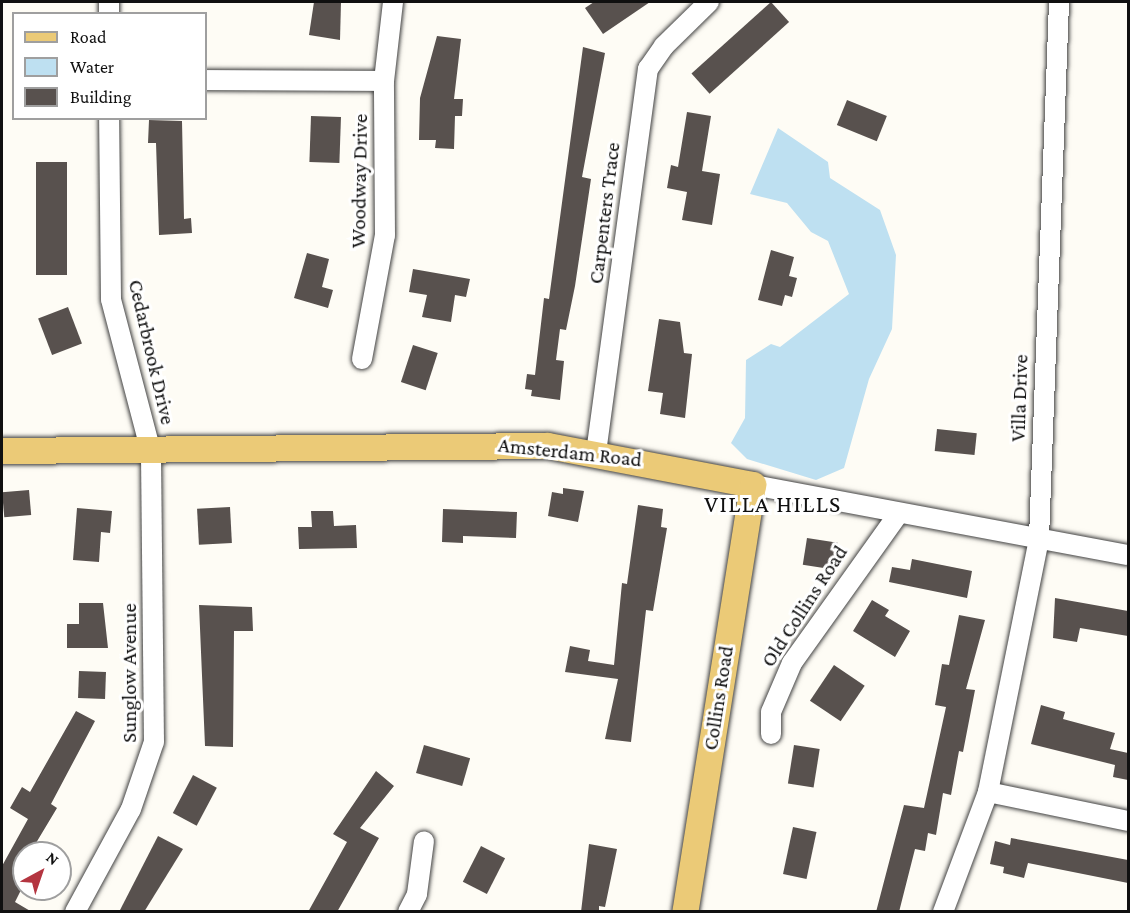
<!DOCTYPE html>
<style>
body{margin:0}
#map{position:relative;width:1130px;height:913px;overflow:hidden;background:#fefcf5;font-family:"Crimson Pro",serif}
div>[style]{position:absolute}
[style*='--x']{left:calc(var(--x)*1px);top:calc(var(--y)*1px);width:calc(var(--w)*1px);rotate:calc(var(--a)*1deg)}
.water>*{inset:0;background:#bee0f1}
.building>*{inset:0;background:#58514e;transform-origin:0 0}
.roads{filter:drop-shadow(0 0 2px #434343) drop-shadow(0 0 2px #434343)}
.minor>*{height:20px;margin:-10px;padding:0 10px;transform-origin:10px;border-radius:10px;background:#fff}
.major>*{height:26px;margin:-13px;padding:0 13px;transform-origin:13px;border-radius:13px;background:#ebca77}
span{translate:-50% -50%;white-space:nowrap;text-align:center;line-height:1.15;-webkit-text-stroke:6px #fff;paint-order:stroke}
.street-label{font-size:21px;color:#101010}
.quarter-label{font-size:24px;color:#101010;letter-spacing:1.5px}
.frame{position:absolute;inset:0;border:3px solid #101010;pointer-events:none}
.legend{position:absolute;left:12px;top:12px;width:195px;height:108px;box-sizing:border-box;background:#fff;border:2px solid #9f9f9f;margin:0;padding:8px 10px;list-style:none;font-size:18px;color:#101010}
.legend li{display:flex;align-items:center;gap:12px;height:30px}
.legend b{width:30px;border:2px solid #9f9f9f}
.north{position:absolute;left:12px;top:841px;width:60px;height:60px;box-sizing:border-box;background:#fff;border:2px solid #9f9f9f;border-radius:50%;rotate:40deg;font-size:16px;font-weight:700;line-height:24px;text-align:center;color:#101010}
.north::after{content:'';display:block;margin:auto;width:21px;height:27px;background:#b43540;clip-path:polygon(50% 0,100% 100%,50% 72%,0 100%)}
</style>
<div id="map">
<div class="water">
<div style="clip-path:polygon(778px 128px,828px 162px,830px 178px,880px 210px,896px 255px,892px 329px,869px 379px,844px 468px,816px 480px,747px 459px,731px 443px,745px 418px,746px 360px,771px 344px,780px 347px,849px 294px,828px 241px,811px 232px,787px 203px,750px 194px)"></div>
</div>
<div class="building">
<div style="clip-path:polygon(314px 2px,341px 2px,340px 40px,309px 35px)"></div>
<div style="clip-path:polygon(594px 2px,650px 2px,603px 34px,585px 8px)"></div>
<div style="left:771px;top:2px;width:27px;height:107px;rotate:48deg"></div>
<div style="clip-path:polygon(437px 36px,461px 39px,454px 99px,463px 99px,462px 116px,455px 116px,454px 149px,435px 148px,436px 140px,419px 140px,420px 98px)"></div>
<div style="clip-path:polygon(583px 47px,605px 53px,582px 177px,591px 179px,575px 286px,566px 330px,560px 329px,556px 360px,564px 361px,560px 400px,531px 396px,532px 390px,525px 389px,527px 374px,535px 375px,544px 298px,549px 299px)"></div>
<div style="left:847px;top:100px;width:43px;height:27px;rotate:22deg"></div>
<div style="clip-path:polygon(687px 112px,711px 116px,702px 171px,720px 174px,712px 225px,682px 220px,687px 192px,667px 188px,671px 165px,678px 167px)"></div>
<div style="left:311px;top:116px;width:30px;height:46px;rotate:2deg"></div>
<div style="clip-path:polygon(149px 120px,182px 121px,184px 219px,191px 218px,192px 233px,159px 235px,156px 143px,148px 143px)"></div>
<div style="left:36px;top:162px;width:31px;height:113px"></div>
<div style="clip-path:polygon(771px 250px,794px 257px,789px 276px,797px 278px,792px 297px,785px 295px,782px 306px,758px 300px)"></div>
<div style="clip-path:polygon(307px 253px,329px 259px,322px 287px,333px 290px,328px 308px,294px 298px)"></div>
<div style="clip-path:polygon(413px 269px,470px 279px,466px 297px,455px 295px,451px 322px,422px 317px,427px 295px,409px 292px)"></div>
<div style="left:68px;top:307px;width:39px;height:32px;rotate:69deg"></div>
<div style="clip-path:polygon(659px 319px,680px 322px,684px 353px,692px 354px,685px 418px,660px 414px,663px 393px,648px 391px)"></div>
<div style="left:413px;top:345px;width:26px;height:39px;rotate:18deg"></div>
<div style="left:937px;top:429px;width:40px;height:22px;rotate:6deg"></div>
<div style="clip-path:polygon(563px 488px,584px 491px,578px 522px,548px 516px,552px 492px,563px 494px)"></div>
<div style="left:29px;top:490px;width:25px;height:27px;rotate:85deg"></div>
<div style="clip-path:polygon(638px 505px,663px 509px,661px 527px,667px 528px,653px 611px,646px 610px,631px 742px,605px 739px,618px 679px,565px 672px,570px 646px,590px 650px,588px 661px,614px 665px,622px 583px,627px 584px)"></div>
<div style="left:230px;top:507px;width:36px;height:33px;rotate:87deg"></div>
<div style="clip-path:polygon(77px 508px,112px 511px,110px 533px,101px 532px,99px 562px,73px 560px)"></div>
<div style="clip-path:polygon(443px 509px,517px 512px,516px 538px,463px 536px,463px 543px,442px 542px)"></div>
<div style="clip-path:polygon(311px 511px,333px 511px,334px 526px,356px 525px,357px 548px,299px 549px,298px 527px,312px 527px)"></div>
<div style="left:807px;top:538px;width:31px;height:27px;rotate:9deg"></div>
<div style="clip-path:polygon(912px 559px,972px 571px,967px 598px,889px 582px,892px 567px,910px 570px)"></div>
<div style="clip-path:polygon(1055px 598px,1128px 611px,1128px 636px,1080px 628px,1077px 642px,1053px 638px)"></div>
<div style="clip-path:polygon(872px 600px,889px 610px,885px 616px,910px 631px,895px 657px,853px 631px)"></div>
<div style="clip-path:polygon(79px 603px,103px 603px,108px 648px,67px 648px,67px 624px,79px 624px)"></div>
<div style="clip-path:polygon(199px 605px,252px 607px,253px 631px,234px 631px,233px 747px,205px 746px)"></div>
<div style="clip-path:polygon(959px 615px,985px 620px,966px 689px,975px 690px,963px 752px,959px 751px,951px 795px,943px 793px,936px 835px,928px 833px,925px 851px,915px 849px,899px 912px,876px 912px,904px 805px,924px 808px,946px 707px,935px 705px,942px 664px,949px 665px)"></div>
<div style="left:834px;top:665px;width:37px;height:43px;rotate:34deg"></div>
<div style="left:79px;top:671px;width:27px;height:27px;rotate:2deg"></div>
<div style="clip-path:polygon(1041px 705px,1065px 712px,1063px 719px,1115px 733px,1110px 749px,1128px 753px,1128px 780px,1113px 777px,1115px 765px,1031px 744px)"></div>
<div style="clip-path:polygon(76px 711px,95px 721px,51px 804px,57px 808px,30px 853px,24px 853px,24px 884px,15px 902px,32px 912px,2px 912px,2px 866px,28px 819px,10px 808px,22px 787px,30px 792px)"></div>
<div style="left:424px;top:745px;width:48px;height:29px;rotate:16deg"></div>
<div style="left:794px;top:745px;width:26px;height:39px;rotate:9deg"></div>
<div style="clip-path:polygon(376px 771px,394px 786px,360px 828px,379px 838px,337px 912px,308px 912px,347px 842px,333px 834px)"></div>
<div style="left:193px;top:775px;width:27px;height:43px;rotate:28deg"></div>
<div style="left:793px;top:827px;width:24px;height:48px;rotate:12deg"></div>
<div style="clip-path:polygon(158px 836px,183px 849px,144px 912px,119px 912px)"></div>
<div style="clip-path:polygon(1011px 838px,1128px 860px,1128px 883px,1028px 863px,1024px 878px,1003px 873px,1004px 867px,990px 864px,995px 841px,1010px 845px)"></div>
<div style="clip-path:polygon(589px 844px,617px 849px,605px 907px,599px 906px,599px 912px,581px 912px)"></div>
<div style="left:481px;top:846px;width:27px;height:40px;rotate:27deg"></div>
</div>
<div class="roads">
<div class="minor">
<div style="--x:109;--y:14;--w:12;--a:-90"></div>
<div style="--x:206;--y:80;--w:178;--a:0.3"></div>
<div style="--x:362;--y:359;--w:126;--a:-79.5"></div>
<div style="--x:385;--y:235;--w:154;--a:-90.4"></div>
<div style="--x:384;--y:81;--w:80;--a:-83.5"></div>
<div style="--x:596;--y:453;--w:388;--a:-82.3"></div>
<div style="--x:648;--y:69;--w:28;--a:-55"></div>
<div style="--x:664;--y:46;--w:63;--a:-44.4"></div>
<div style="--x:753;--y:485;--w:381;--a:10.6"></div>
<div style="--x:771;--y:734;--w:22;--a:-90"></div>
<div style="--x:771;--y:712;--w:53;--a:-66.8"></div>
<div style="--x:792;--y:663;--w:184;--a:-54.5"></div>
<div style="--x:988;--y:792;--w:259;--a:-78.6"></div>
<div style="--x:1039;--y:538;--w:536;--a:-87.86"></div>
<div style="--x:75;--y:912;--w:117;--a:-61.5"></div>
<div style="--x:131;--y:809;--w:71;--a:-71.1"></div>
<div style="--x:154;--y:742;--w:290;--a:-90.6"></div>
<div style="--x:151;--y:452;--w:158;--a:-104.7"></div>
<div style="--x:111;--y:299;--w:181;--a:-90.6"></div>
<div style="--x:408;--y:912;--w:20;--a:-63"></div>
<div style="--x:417;--y:894;--w:53;--a:-82.5"></div>
<div style="--x:943;--y:912;--w:128;--a:-69.4"></div>
<div style="--x:988;--y:792;--w:143;--a:11.7"></div>
</div>
<div class="major">
<div style="--x:2;--y:451;--w:546;--a:-0.52"></div>
<div style="--x:548;--y:446;--w:209;--a:10.8"></div>
<div style="--x:753;--y:485;--w:432;--a:99"></div>
</div>
</div>
<div class="street-label">
<span style="left:359px;top:181px;rotate:-89deg">Woodway Drive</span>
<span style="left:604px;top:213px;rotate:-83deg">Carpenters Trace</span>
<span style="left:152px;top:352px;rotate:77deg">Cedarbrook Drive</span>
<span style="left:1019px;top:398px;rotate:-88deg">Villa Drive</span>
<span style="left:570px;top:452px;rotate:6deg">Amsterdam Road</span>
<span style="left:804px;top:606px;rotate:-57deg">Old Collins Road</span>
<span style="left:129px;top:673px;rotate:-90deg">Sunglow Avenue</span>
<span style="left:718px;top:698px;rotate:-81deg">Collins Road</span>
</div>
<div class="quarter-label">
<span style="left:773px;top:504px">VILLA HILLS</span>
</div>
<div class="frame"></div>
<ul class="legend">
<li><b style="height:8px;background:#ebca77"></b>Road</li>
<li><b style="height:16px;background:#bee0f1"></b>Water</li>
<li><b style="height:16px;background:#58514e"></b>Building</li>
</ul>
<div class="north">N</div>
</div>
